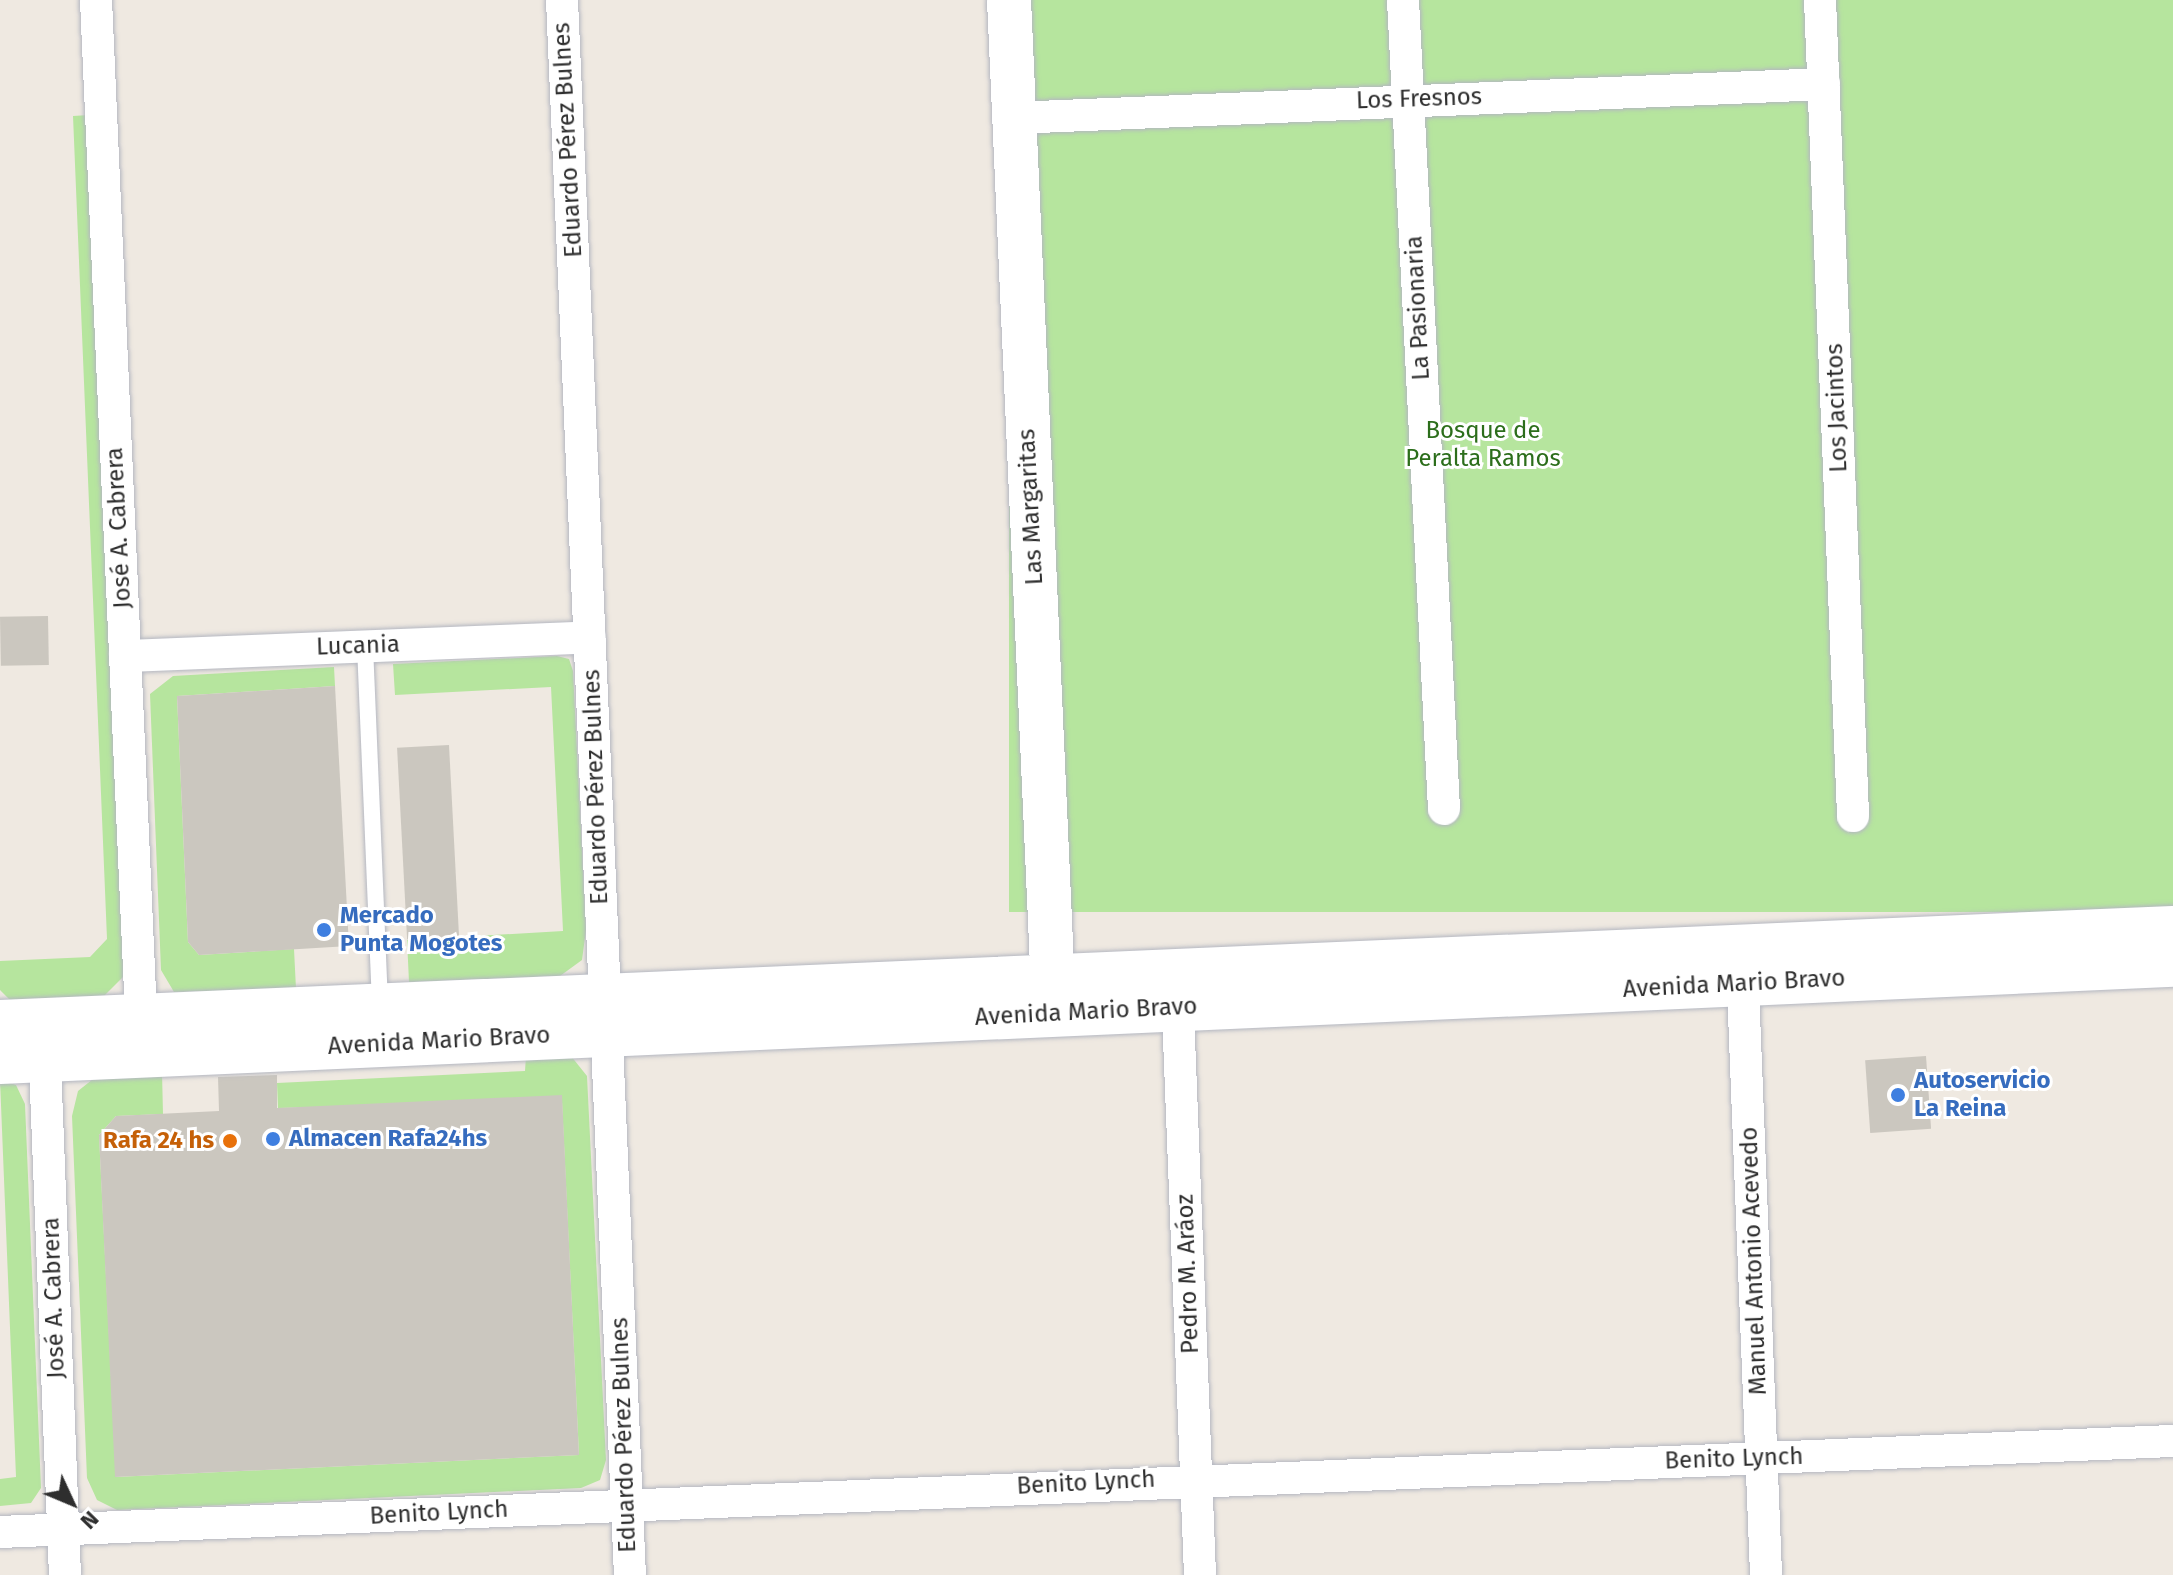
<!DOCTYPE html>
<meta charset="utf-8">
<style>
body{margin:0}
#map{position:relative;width:2173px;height:1575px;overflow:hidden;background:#efe9e1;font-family:"Fira Sans",sans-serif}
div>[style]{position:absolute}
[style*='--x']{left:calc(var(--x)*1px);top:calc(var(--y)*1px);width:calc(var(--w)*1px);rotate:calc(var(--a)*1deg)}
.green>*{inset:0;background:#b6e59e;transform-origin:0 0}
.building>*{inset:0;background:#cbc7bf;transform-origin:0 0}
.roads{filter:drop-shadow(0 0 2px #b4b7c1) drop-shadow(0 0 2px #b4b7c1)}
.lane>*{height:16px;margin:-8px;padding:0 8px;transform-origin:8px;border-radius:8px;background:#fff}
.street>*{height:32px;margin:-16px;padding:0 16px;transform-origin:16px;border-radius:16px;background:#fff}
.secondary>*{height:44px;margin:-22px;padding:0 22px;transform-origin:22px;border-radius:22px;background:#fff}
.dots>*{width:22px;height:22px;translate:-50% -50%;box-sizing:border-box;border:4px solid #fff;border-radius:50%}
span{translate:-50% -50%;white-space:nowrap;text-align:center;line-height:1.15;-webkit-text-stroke:6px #fff;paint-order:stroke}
.street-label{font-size:24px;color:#2e2e2e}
.park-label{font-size:24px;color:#2c6e1b}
.shop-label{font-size:24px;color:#366cbe;font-weight:700}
.left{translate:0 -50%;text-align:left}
.food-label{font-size:24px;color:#c56008;font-weight:700}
.right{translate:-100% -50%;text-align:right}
.north{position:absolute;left:32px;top:1463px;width:80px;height:80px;-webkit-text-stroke:6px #fff;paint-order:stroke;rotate:134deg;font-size:22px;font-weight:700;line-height:32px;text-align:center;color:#2e2e2e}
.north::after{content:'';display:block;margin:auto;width:28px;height:36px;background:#2e2e2e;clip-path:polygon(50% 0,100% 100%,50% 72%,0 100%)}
</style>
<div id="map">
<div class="green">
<div style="left:1009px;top:0;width:1164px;height:912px"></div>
<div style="clip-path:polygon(89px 115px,124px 976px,102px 998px,12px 1002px,0 990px,0 961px,90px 957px,107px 939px,73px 116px)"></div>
<div style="clip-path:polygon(557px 656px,569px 659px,573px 671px,586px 930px,582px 960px,560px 976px,409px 982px,407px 940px,563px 931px,551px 687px,395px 695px,393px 664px)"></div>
<div style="clip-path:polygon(334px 667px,335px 686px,177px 696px,188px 942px,199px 955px,294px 949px,296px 989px,174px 992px,161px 970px,150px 694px,173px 676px)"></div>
<div style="clip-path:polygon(526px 1056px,571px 1056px,587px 1076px,606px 1460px,600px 1480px,581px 1488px,117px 1510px,97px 1500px,87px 1478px,72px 1116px,78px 1091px,93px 1079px,162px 1072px,163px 1114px,116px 1116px,99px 1135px,116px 1477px,579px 1455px,562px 1102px,278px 1108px,277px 1083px,525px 1071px)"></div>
<div style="clip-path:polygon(0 1080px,16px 1085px,25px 1104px,41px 1488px,31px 1503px,0 1506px,0 1479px,16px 1477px)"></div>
</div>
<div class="building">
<div style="left:48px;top:616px;width:49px;height:48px;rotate:89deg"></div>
<div style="clip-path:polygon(335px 686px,349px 946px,199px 955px,188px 942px,177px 696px)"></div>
<div style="left:449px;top:745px;width:192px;height:52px;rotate:87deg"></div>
<div style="left:1926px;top:1056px;width:73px;height:61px;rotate:86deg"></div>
<div style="clip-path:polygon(277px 1075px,277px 1108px,562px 1095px,579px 1455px,115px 1477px,99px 1135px,116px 1116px,219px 1111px,218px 1077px)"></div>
</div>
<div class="roads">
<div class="lane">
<div style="--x:365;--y:646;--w:358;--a:87.6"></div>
</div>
<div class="street">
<div style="--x:96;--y:0;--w:1037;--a:87.46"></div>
<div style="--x:562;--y:0;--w:1576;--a:87.53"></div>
<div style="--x:1403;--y:0;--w:810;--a:87.1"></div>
<div style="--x:1820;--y:0;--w:817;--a:87.68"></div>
<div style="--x:1014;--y:118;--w:811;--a:-2.4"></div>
<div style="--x:125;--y:656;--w:465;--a:-2.3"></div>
<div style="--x:1742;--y:963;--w:612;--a:87.75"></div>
<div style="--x:1177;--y:987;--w:588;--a:87.76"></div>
<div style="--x:44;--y:1039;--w:536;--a:87.76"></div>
<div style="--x:0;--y:1532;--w:2175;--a:-2.4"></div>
</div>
<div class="secondary">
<div style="--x:1009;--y:0;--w:1010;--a:87.45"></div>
<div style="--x:0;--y:1022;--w:2175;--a:-2.48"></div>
<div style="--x:0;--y:1062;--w:2175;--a:-2.56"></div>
</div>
</div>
<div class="dots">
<div style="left:324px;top:930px;background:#3f7fe0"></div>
<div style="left:1898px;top:1095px;background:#3f7fe0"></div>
<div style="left:273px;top:1139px;background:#3f7fe0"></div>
<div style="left:230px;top:1141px;background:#e8710a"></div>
</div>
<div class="street-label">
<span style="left:1419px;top:99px;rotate:-2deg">Los Fresnos</span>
<span style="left:568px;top:140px;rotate:-93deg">Eduardo Pérez Bulnes</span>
<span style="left:1418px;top:308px;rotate:-93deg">La Pasionaria</span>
<span style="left:1837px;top:408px;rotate:-92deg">Los Jacintos</span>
<span style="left:1031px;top:507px;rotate:-93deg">Las Margaritas</span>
<span style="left:119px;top:528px;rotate:-93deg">José A. Cabrera</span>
<span style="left:358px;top:646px;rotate:-2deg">Lucania</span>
<span style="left:596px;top:787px;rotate:-92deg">Eduardo Pérez Bulnes</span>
<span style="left:1734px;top:984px;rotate:-3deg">Avenida Mario Bravo</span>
<span style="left:1086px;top:1012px;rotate:-3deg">Avenida Mario Bravo</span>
<span style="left:439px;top:1041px;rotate:-3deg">Avenida Mario Bravo</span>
<span style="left:1754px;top:1261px;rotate:-92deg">Manuel Antonio Acevedo</span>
<span style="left:1188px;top:1274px;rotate:-92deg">Pedro M. Aráoz</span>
<span style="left:54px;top:1298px;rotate:-92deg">José A. Cabrera</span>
<span style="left:624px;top:1435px;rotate:-92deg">Eduardo Pérez Bulnes</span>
<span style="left:1734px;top:1459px;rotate:-2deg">Benito Lynch</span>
<span style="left:1086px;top:1483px;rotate:-3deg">Benito Lynch</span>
<span style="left:439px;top:1513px;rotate:-3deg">Benito Lynch</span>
</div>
<div class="park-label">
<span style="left:1483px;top:445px">Bosque de<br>Peralta Ramos</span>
</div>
<div class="shop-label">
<span class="left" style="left:340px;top:930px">Mercado<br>Punta Mogotes</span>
<span class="left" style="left:1914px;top:1095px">Autoservicio<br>La Reina</span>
<span class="left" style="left:289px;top:1139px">Almacen Rafa24hs</span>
</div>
<div class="food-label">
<span class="right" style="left:214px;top:1141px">Rafa 24 hs</span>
</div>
<div class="north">N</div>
</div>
